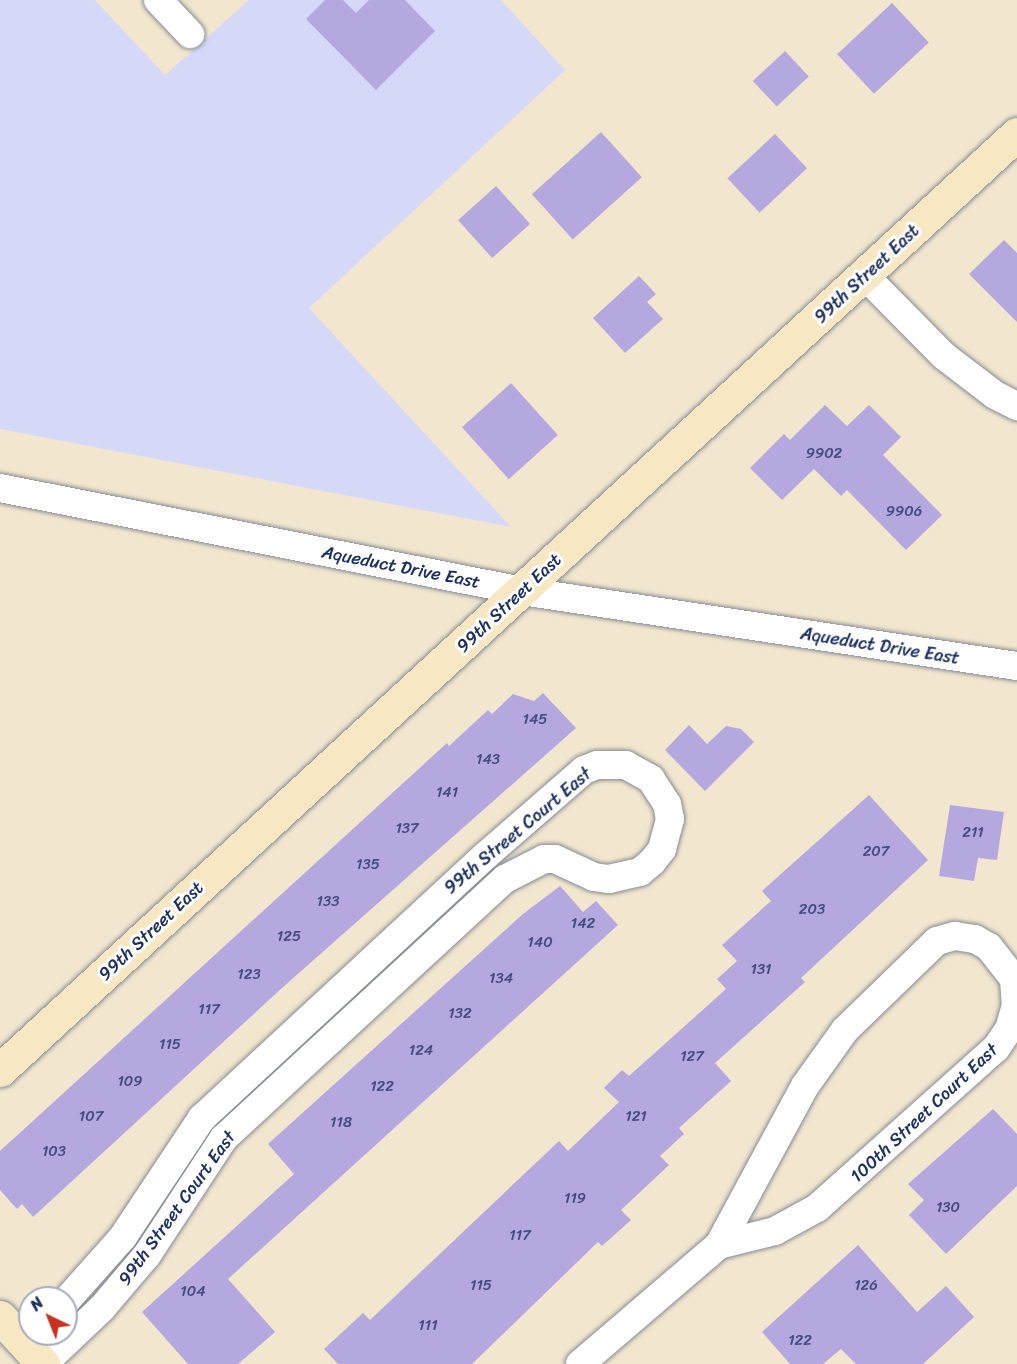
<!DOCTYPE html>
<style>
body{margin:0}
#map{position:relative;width:1017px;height:1364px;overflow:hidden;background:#f2e7ce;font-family:Sriracha,sans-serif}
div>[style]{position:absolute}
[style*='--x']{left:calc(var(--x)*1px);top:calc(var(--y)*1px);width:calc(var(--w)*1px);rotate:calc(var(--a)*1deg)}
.built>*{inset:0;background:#d6d8f8}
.building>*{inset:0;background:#b5a8de;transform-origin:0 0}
.roads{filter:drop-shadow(0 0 2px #868b96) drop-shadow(0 0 2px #868b96)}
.street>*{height:28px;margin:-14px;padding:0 14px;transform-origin:14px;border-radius:14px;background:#fff}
.secondary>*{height:33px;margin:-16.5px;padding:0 16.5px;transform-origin:16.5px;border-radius:16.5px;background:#f7e8c3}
span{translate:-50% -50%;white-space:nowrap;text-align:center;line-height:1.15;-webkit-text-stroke:6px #fff;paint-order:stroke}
.number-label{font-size:15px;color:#424d7e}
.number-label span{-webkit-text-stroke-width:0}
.street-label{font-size:18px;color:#1b2f5e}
.north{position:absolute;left:18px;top:1286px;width:60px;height:60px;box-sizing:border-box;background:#fff;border:2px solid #a4acbf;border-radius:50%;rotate:317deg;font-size:16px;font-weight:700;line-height:24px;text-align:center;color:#1b2f5e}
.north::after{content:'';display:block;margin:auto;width:21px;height:27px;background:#c8321e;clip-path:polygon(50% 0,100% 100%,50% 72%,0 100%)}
</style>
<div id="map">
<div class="built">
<div style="clip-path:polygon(0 0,95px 0,165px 75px,249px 0,501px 0,565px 70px,309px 308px,511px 527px,0 429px)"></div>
</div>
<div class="building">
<div style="clip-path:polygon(325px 0,343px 0,356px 13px,369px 0,405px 0,435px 31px,376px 90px,306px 19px)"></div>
<div style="left:892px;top:3px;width:54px;height:75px;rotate:47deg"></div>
<div style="left:785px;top:51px;width:35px;height:44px;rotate:47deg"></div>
<div style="left:601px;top:132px;width:61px;height:93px;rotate:48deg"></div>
<div style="left:775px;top:134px;width:47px;height:65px;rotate:47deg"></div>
<div style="left:496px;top:186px;width:51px;height:51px;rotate:48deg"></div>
<div style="clip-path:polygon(1004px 240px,1017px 253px,1017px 322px,969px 274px)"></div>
<div style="clip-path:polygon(639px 276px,656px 294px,647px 302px,663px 319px,625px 353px,593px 318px)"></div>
<div style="left:511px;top:383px;width:70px;height:66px;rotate:48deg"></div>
<div style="clip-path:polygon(825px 405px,847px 426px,869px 405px,901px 437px,883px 455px,942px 515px,906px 550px,847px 490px,841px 496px,814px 469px,782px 500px,750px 468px,784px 434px,790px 440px)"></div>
<div style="clip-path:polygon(543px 693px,576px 728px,282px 988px,33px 1217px,22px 1204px,17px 1209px,0 1190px,0 1151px,447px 743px,449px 746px,488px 710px,492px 714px,513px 694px,534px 701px)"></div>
<div style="clip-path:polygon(689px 725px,707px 744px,726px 726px,741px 729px,754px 742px,705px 791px,665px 750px)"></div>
<div style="clip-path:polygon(869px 795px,928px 860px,801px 978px,805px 982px,715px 1063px,731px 1081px,679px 1128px,684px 1134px,660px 1156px,669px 1165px,621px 1210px,631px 1220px,602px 1246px,598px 1242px,472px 1364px,338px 1364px,324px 1349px,363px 1313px,370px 1320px,559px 1141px,568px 1151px,619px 1102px,604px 1088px,622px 1070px,629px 1076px,726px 989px,717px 979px,737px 961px,722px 945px,771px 901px,762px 891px)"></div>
<div style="clip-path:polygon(950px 805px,1004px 812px,997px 860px,978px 858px,974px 881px,939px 876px)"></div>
<div style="clip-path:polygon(560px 886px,583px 912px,596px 901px,618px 925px,228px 1279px,275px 1332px,238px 1364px,188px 1364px,142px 1312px,294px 1174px,268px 1144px,523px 914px)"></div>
<div style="clip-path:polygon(993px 1109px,1017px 1134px,1017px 1186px,946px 1254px,909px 1215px,924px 1200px,908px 1184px)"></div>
<div style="clip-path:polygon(858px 1245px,917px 1312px,946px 1286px,974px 1317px,923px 1364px,856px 1364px,841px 1349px,823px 1364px,790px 1364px,762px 1332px)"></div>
</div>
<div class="roads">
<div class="street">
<div style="--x:158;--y:0;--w:47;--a:46.7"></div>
<div style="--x:865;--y:276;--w:112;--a:45.4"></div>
<div style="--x:944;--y:356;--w:64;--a:37.4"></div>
<div style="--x:995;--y:395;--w:25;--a:27"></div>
<div style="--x:0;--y:488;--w:532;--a:11.16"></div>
<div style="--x:522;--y:591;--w:501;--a:8.62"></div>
<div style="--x:43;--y:1364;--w:81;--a:-43.5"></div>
<div style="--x:102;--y:1308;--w:70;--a:-49.7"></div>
<div style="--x:147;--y:1255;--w:140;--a:-56.7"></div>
<div style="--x:224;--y:1138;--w:382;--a:-42.7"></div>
<div style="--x:505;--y:879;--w:44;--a:-27.1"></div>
<div style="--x:544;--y:859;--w:11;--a:0"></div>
<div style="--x:555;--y:859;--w:43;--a:24.8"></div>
<div style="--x:594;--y:877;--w:15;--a:8"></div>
<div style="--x:609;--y:879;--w:32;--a:-13"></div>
<div style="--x:640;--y:872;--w:16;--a:-40"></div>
<div style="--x:652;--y:862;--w:16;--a:-52"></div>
<div style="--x:662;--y:849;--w:31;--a:-75"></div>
<div style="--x:670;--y:819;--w:15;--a:-101"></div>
<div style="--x:667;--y:804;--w:30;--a:-123"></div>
<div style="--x:651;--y:779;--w:29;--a:-151"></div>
<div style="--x:626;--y:765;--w:29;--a:180"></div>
<div style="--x:597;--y:765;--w:14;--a:159"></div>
<div style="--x:584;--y:770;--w:131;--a:139"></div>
<div style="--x:485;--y:856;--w:386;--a:137.2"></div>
<div style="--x:202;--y:1118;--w:143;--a:123.6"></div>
<div style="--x:123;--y:1237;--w:86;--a:131.7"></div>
<div style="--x:580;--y:1364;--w:183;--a:-40.6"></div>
<div style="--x:719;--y:1245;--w:181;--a:-61.6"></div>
<div style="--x:805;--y:1086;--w:69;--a:-54.5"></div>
<div style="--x:845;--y:1030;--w:128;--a:-44.1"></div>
<div style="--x:937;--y:941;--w:19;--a:-16"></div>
<div style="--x:955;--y:936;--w:20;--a:9"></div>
<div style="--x:975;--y:939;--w:16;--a:30"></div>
<div style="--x:989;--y:947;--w:41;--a:52"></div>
<div style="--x:1014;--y:979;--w:26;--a:86"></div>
<div style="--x:1016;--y:1005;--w:25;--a:106"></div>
<div style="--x:1009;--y:1029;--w:23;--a:124"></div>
<div style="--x:996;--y:1048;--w:240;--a:138.2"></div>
<div style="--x:817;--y:1208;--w:48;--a:151.3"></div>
<div style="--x:775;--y:1231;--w:58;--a:166"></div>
</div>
<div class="secondary">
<div style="--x:0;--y:1070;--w:1382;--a:-42.63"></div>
<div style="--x:0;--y:1317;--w:64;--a:47.5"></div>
</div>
</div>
<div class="number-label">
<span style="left:824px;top:454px">9902</span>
<span style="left:904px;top:512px">9906</span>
<span style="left:535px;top:720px">145</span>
<span style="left:488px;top:760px">143</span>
<span style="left:447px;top:793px">141</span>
<span style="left:407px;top:829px">137</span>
<span style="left:973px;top:833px">211</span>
<span style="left:876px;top:852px">207</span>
<span style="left:368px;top:865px">135</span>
<span style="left:328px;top:902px">133</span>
<span style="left:812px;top:910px">203</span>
<span style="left:583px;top:924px">142</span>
<span style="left:289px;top:937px">125</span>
<span style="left:540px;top:943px">140</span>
<span style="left:761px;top:970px">131</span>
<span style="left:249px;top:975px">123</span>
<span style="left:501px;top:979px">134</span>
<span style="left:209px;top:1010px">117</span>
<span style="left:460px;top:1014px">132</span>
<span style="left:170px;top:1045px">115</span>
<span style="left:421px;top:1051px">124</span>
<span style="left:692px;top:1057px">127</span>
<span style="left:130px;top:1082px">109</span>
<span style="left:382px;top:1087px">122</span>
<span style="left:91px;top:1117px">107</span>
<span style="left:636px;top:1117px">121</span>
<span style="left:341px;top:1123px">118</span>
<span style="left:54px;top:1152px">103</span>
<span style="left:575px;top:1199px">119</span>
<span style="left:948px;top:1208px">130</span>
<span style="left:520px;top:1236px">117</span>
<span style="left:481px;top:1286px">115</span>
<span style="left:866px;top:1286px">126</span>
<span style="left:193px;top:1292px">104</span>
<span style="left:428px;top:1326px">111</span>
<span style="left:800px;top:1341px">122</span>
</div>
<div class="street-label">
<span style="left:867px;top:274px;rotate:-43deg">99th Street East</span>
<span style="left:401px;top:567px;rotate:11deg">Aqueduct Drive East</span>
<span style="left:509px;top:603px;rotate:-43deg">99th Street East</span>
<span style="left:880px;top:646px;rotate:9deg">Aqueduct Drive East</span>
<span style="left:518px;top:831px;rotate:-40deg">99th Street Court East</span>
<span style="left:151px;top:931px;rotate:-43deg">99th Street East</span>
<span style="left:924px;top:1113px;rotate:-43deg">100th Street Court East</span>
<span style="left:177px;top:1208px;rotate:-54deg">99th Street Court East</span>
</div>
<div class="north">N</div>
</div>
